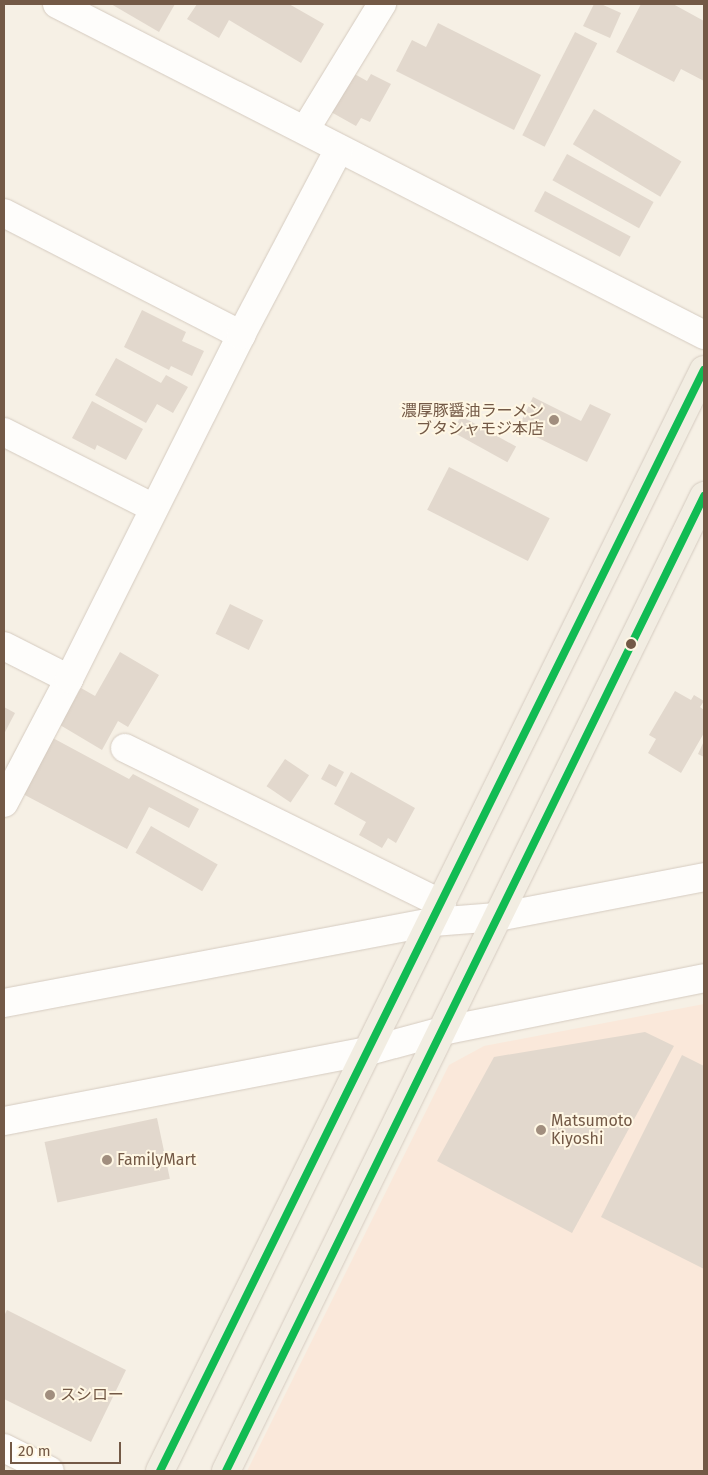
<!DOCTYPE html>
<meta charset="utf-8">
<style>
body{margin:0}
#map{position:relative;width:708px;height:1475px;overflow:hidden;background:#f6f0e5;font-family:"Fira Sans","Noto Sans JP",sans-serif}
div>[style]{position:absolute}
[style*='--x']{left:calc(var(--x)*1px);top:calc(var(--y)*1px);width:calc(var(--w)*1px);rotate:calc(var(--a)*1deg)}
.commercial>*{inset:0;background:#fae8da}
.building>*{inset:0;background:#e2d8cd;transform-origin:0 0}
.roads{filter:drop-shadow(0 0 1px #d5cbc0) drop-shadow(0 0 1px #d5cbc0)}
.minor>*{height:28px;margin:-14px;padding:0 14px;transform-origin:14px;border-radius:14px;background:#fefdfb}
.major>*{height:28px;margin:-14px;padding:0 14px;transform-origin:14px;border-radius:14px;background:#f2ede2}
.bus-1>*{height:8px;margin:-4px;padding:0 4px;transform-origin:4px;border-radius:4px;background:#11bb53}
.dots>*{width:14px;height:14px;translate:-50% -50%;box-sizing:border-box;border:2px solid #fff7e4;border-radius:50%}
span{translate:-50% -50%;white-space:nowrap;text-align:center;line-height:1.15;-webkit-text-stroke:4px #fff7e4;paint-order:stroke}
.poi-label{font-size:16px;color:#735946}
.right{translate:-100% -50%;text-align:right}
.left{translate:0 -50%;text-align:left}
.frame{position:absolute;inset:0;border:5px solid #735946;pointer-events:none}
.scale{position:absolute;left:10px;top:1442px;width:111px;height:22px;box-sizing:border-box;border:2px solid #735946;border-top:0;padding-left:6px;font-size:15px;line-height:18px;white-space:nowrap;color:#735946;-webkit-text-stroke:4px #fff7e4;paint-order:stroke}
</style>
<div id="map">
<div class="commercial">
<div style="clip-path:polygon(704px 1004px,704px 1471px,247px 1471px,449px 1065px,484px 1046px)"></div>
</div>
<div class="building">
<div style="clip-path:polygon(111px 4px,175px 4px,159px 32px)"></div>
<div style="clip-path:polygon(197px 4px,289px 4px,324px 24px,301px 63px,229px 20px,219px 38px,187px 19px)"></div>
<div style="clip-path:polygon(594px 4px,601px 4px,621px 13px,610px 38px,583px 26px)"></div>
<div style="clip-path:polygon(641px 4px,673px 4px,704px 21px,704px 81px,681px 69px,674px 82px,616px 52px)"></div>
<div style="clip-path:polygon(438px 23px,541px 75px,514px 130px,396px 71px,412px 40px,426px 47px)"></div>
<div style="left:575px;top:32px;width:25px;height:116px;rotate:27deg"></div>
<div style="clip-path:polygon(351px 72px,367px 81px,371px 74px,391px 84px,370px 122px,361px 118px,356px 126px,331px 112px)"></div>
<div style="left:594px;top:109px;width:102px;height:41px;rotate:31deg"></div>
<div style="left:567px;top:154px;width:99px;height:30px;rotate:29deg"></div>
<div style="left:545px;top:191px;width:97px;height:23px;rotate:28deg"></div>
<div style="clip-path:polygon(142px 310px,186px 332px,182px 341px,204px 351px,192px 376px,171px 366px,169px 370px,124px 347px)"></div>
<div style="clip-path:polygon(116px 358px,161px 383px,166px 375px,188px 387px,173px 413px,157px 404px,146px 423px,95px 395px)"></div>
<div style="clip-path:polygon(533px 397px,581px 421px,590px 404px,611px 414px,587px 462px,518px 428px)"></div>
<div style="clip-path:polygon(92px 401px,143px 429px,126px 460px,97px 445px,95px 450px,72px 438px)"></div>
<div style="left:461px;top:416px;width:63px;height:18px;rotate:29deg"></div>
<div style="left:449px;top:467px;width:113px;height:48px;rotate:27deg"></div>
<div style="left:230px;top:604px;width:37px;height:33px;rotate:26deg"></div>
<div style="clip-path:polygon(120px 652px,159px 675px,128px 727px,118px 721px,102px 750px,60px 725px,81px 688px,95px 696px)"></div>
<div style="clip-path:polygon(675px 691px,691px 700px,694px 695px,704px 701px,700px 707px,704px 710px,704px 733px,681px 773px,648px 753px,656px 739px,649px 735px)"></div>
<div style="clip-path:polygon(4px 707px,15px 713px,4px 734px)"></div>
<div style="clip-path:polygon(51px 737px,129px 779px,133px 774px,199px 809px,189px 828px,149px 807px,127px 849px,21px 793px)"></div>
<div style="clip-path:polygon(704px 741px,704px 757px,698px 754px)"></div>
<div style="left:285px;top:759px;width:29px;height:33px;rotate:34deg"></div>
<div style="left:329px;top:764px;width:17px;height:17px;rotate:28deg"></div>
<div style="clip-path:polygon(351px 772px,415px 808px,396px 843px,388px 838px,382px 848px,359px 835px,366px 822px,334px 804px)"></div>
<div style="left:151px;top:826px;width:77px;height:31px;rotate:30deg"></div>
<div style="clip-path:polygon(645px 1032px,674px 1046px,572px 1233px,437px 1161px,494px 1057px)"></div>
<div style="clip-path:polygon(682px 1055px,704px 1066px,704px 1269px,601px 1217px)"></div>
<div style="left:157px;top:1118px;width:62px;height:115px;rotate:78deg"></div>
<div style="clip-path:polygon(7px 1310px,126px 1370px,91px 1442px,4px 1399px,4px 1316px)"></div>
</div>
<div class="roads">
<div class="minor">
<div style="--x:57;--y:4;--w:727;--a:27.09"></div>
<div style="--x:305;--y:130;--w:148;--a:-58.6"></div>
<div style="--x:4;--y:213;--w:267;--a:27.2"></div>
<div style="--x:4;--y:432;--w:168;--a:26.9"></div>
<div style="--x:4;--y:646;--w:73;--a:26.9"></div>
<div style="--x:125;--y:748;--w:353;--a:26.2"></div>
<div style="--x:4;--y:803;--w:140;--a:-62.3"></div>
<div style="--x:69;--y:679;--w:385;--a:-63.4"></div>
<div style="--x:241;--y:335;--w:210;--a:-62.2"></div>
<div style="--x:4;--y:1003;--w:437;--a:-10.7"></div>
<div style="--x:433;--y:922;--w:64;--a:-4.5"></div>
<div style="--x:497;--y:917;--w:211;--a:-10.9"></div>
<div style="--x:4;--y:1121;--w:372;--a:-10.9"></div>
<div style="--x:369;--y:1051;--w:76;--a:-15.3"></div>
<div style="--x:442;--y:1031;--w:267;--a:-11.4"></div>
<div style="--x:4;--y:1448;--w:51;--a:26.6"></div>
</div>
<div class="major">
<div style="--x:160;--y:1471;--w:1228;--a:-63.71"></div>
<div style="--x:226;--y:1471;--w:1086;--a:-63.88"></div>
</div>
</div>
<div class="bus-1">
<div style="--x:160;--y:1471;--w:1228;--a:-63.71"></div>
<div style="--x:226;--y:1471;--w:1086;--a:-63.88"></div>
</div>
<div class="dots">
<div style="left:554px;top:420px;background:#a18e7e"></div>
<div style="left:631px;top:644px;background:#735946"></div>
<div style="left:541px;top:1130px;background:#a18e7e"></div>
<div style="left:107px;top:1160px;background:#a18e7e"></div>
<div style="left:50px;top:1395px;background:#a18e7e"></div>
</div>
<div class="poi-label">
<span class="right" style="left:544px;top:420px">濃厚豚醤油ラーメン<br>ブタシャモジ本店</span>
<span class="left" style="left:551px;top:1130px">Matsumoto<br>Kiyoshi</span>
<span class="left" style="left:117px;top:1160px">FamilyMart</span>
<span class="left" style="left:60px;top:1395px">スシロー</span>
</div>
<div class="frame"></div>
<div class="scale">20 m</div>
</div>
